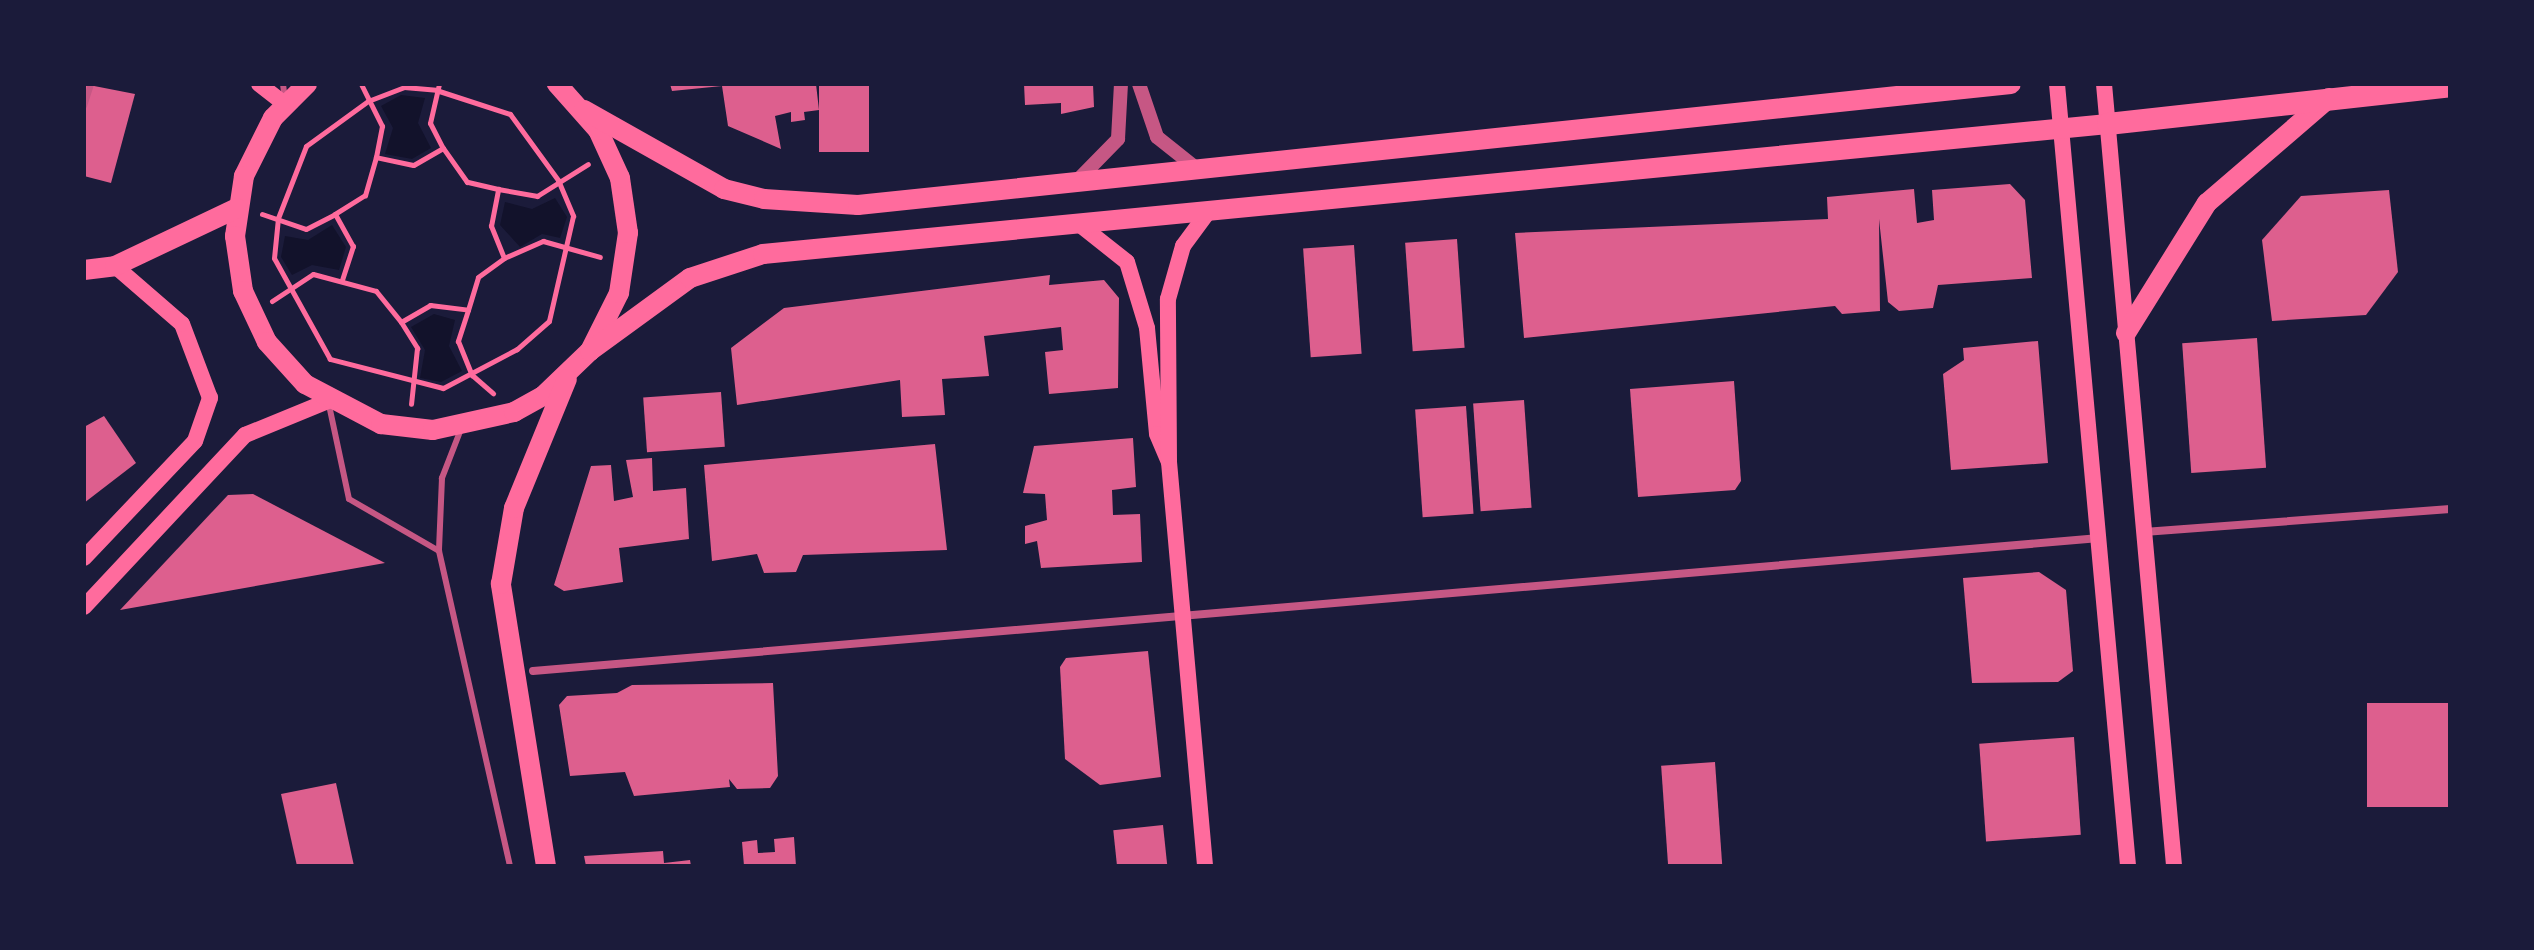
<!DOCTYPE html>
<style>
body{margin:0}
#map{position:relative;width:2534px;height:950px;overflow:hidden;background:#1b1b3a;font-family:Barlow,sans-serif}
div>[style]{position:absolute}
[style*='--x']{left:calc(var(--x)*1px);top:calc(var(--y)*1px);width:calc(var(--w)*1px);rotate:calc(var(--a)*1deg)}
.water>*{inset:0;background:#12122b}
.building>*{inset:0;background:#dd5f8e;transform-origin:0 0}
.path>*{height:5px;margin:-2.5px;padding:0 2.5px;transform-origin:2.5px;border-radius:2.5px;background:#ff6b9d}
.service>*{height:6px;margin:-3px;padding:0 3px;transform-origin:3px;border-radius:3px;background:#c65784}
.minor>*{height:8px;margin:-4px;padding:0 4px;transform-origin:4px;border-radius:4px;background:#c65784}
.tertiary>*{height:14px;margin:-7px;padding:0 7px;transform-origin:7px;border-radius:7px;background:#c65784}
.secondary>*{height:16px;margin:-8px;padding:0 8px;transform-origin:8px;border-radius:8px;background:#ff6b9d}
.primary>*{height:20px;margin:-10px;padding:0 10px;transform-origin:10px;border-radius:10px;background:#ff6b9d}
.trunk>*{height:22px;margin:-11px;padding:0 11px;transform-origin:11px;border-radius:11px;background:#ff6b9d}
span{translate:-50% -50%;white-space:nowrap;text-align:center;line-height:1.15;-webkit-text-stroke:7px #1b1b3a;paint-order:stroke}
.frame{position:absolute;inset:0;border:86px solid #1b1b3a;pointer-events:none}
</style>
<div id="map">
<div class="water">
<div style="clip-path:polygon(401px 95px,425px 98px,418px 123px,431px 148px,412px 159px,385px 154px,393px 128px,381px 106px)"></div>
<div style="clip-path:polygon(555px 198px,567px 217px,560px 238px,542px 234px,520px 247px,500px 225px,505px 202px,532px 209px)"></div>
<div style="clip-path:polygon(332px 225px,346px 247px,339px 270px,312px 265px,292px 275px,281px 257px,285px 236px,308px 240px)"></div>
<div style="clip-path:polygon(434px 314px,455px 320px,449px 346px,462px 371px,441px 382px,420px 378px,425px 350px,411px 327px)"></div>
</div>
<div class="building">
<div style="clip-path:polygon(84px 84px,135px 94px,111px 183px,84px 176px)"></div>
<div style="clip-path:polygon(670px 84px,816px 84px,819px 110px,804px 112px,805px 120px,791px 122px,791px 112px,775px 116px,781px 149px,728px 126px,722px 86px,672px 91px)"></div>
<div style="left:819px;top:84px;width:50px;height:68px"></div>
<div style="clip-path:polygon(1024px 84px,1093px 84px,1094px 107px,1061px 114px,1061px 103px,1025px 105px)"></div>
<div style="clip-path:polygon(2010px 184px,2025px 200px,2032px 278px,1938px 285px,1933px 308px,1899px 311px,1888px 302px,1879px 219px,1880px 311px,1842px 314px,1835px 306px,1524px 338px,1515px 233px,1828px 219px,1827px 197px,1914px 189px,1917px 223px,1934px 220px,1932px 190px)"></div>
<div style="clip-path:polygon(2389px 190px,2398px 272px,2366px 315px,2272px 321px,2262px 240px,2301px 196px)"></div>
<div style="left:1457px;top:239px;width:109px;height:52px;rotate:86deg"></div>
<div style="left:1354px;top:245px;width:109px;height:51px;rotate:86deg"></div>
<div style="clip-path:polygon(1050px 275px,1049px 285px,1104px 280px,1119px 298px,1118px 388px,1049px 394px,1045px 352px,1063px 350px,1061px 327px,984px 336px,989px 376px,942px 379px,945px 415px,902px 417px,900px 380px,737px 405px,731px 348px,784px 308px)"></div>
<div style="left:2257px;top:338px;width:130px;height:75px;rotate:86deg"></div>
<div style="clip-path:polygon(2038px 341px,2048px 463px,1951px 470px,1943px 374px,1964px 360px,1963px 348px)"></div>
<div style="clip-path:polygon(1734px 381px,1741px 481px,1735px 490px,1638px 497px,1630px 389px)"></div>
<div style="left:721px;top:392px;width:55px;height:78px;rotate:86deg"></div>
<div style="left:1524px;top:400px;width:108px;height:51px;rotate:86deg"></div>
<div style="left:1466px;top:406px;width:108px;height:51px;rotate:86deg"></div>
<div style="clip-path:polygon(104px 416px,136px 463px,84px 503px,84px 427px)"></div>
<div style="clip-path:polygon(1133px 438px,1136px 487px,1112px 490px,1113px 515px,1140px 514px,1142px 562px,1041px 568px,1037px 541px,1025px 544px,1025px 526px,1047px 520px,1045px 494px,1023px 493px,1034px 446px)"></div>
<div style="clip-path:polygon(935px 444px,947px 550px,803px 555px,796px 572px,764px 573px,757px 554px,712px 561px,704px 465px)"></div>
<div style="clip-path:polygon(652px 458px,653px 491px,686px 488px,689px 539px,619px 548px,623px 582px,564px 591px,554px 585px,591px 466px,611px 465px,614px 501px,633px 497px,626px 460px)"></div>
<div style="clip-path:polygon(253px 494px,385px 563px,120px 610px,228px 495px)"></div>
<div style="clip-path:polygon(2039px 572px,2066px 590px,2073px 671px,2058px 682px,1972px 683px,1963px 578px)"></div>
<div style="clip-path:polygon(1148px 651px,1161px 777px,1100px 785px,1065px 759px,1060px 667px,1066px 658px)"></div>
<div style="clip-path:polygon(773px 683px,778px 776px,770px 788px,737px 789px,729px 779px,730px 787px,634px 796px,625px 772px,570px 776px,559px 705px,567px 696px,617px 693px,632px 685px)"></div>
<div style="left:2450px;top:703px;width:104px;height:83px;rotate:90deg"></div>
<div style="left:2074px;top:737px;width:98px;height:95px;rotate:86deg"></div>
<div style="left:1715px;top:762px;width:104px;height:54px;rotate:86deg"></div>
<div style="clip-path:polygon(336px 783px,354px 866px,297px 866px,281px 794px)"></div>
<div style="left:1163px;top:825px;width:41px;height:50px;rotate:84deg"></div>
<div style="clip-path:polygon(794px 837px,796px 866px,744px 866px,742px 842px,757px 840px,758px 853px,775px 852px,774px 839px)"></div>
<div style="clip-path:polygon(663px 851px,664px 863px,690px 860px,691px 866px,586px 866px,584px 856px)"></div>
</div>
<div class="path">
<div style="--x:361;--y:84;--w:47;--a:63.4"></div>
<div style="--x:382;--y:126;--w:32;--a:101"></div>
<div style="--x:439;--y:84;--w:40;--a:103"></div>
<div style="--x:430;--y:123;--w:28;--a:63"></div>
<div style="--x:404;--y:87;--w:32;--a:5"></div>
<div style="--x:436;--y:90;--w:78;--a:18"></div>
<div style="--x:510;--y:114;--w:82;--a:54"></div>
<div style="--x:558;--y:180;--w:39;--a:67"></div>
<div style="--x:573;--y:216;--w:108;--a:102.9"></div>
<div style="--x:549;--y:321;--w:43;--a:138.8"></div>
<div style="--x:517;--y:349;--w:84;--a:152.2"></div>
<div style="--x:443;--y:388;--w:117;--a:-165.6"></div>
<div style="--x:330;--y:359;--w:115;--a:-119"></div>
<div style="--x:274;--y:258;--w:40;--a:-84.3"></div>
<div style="--x:278;--y:218;--w:77;--a:-68.7"></div>
<div style="--x:306;--y:146;--w:77;--a:-36"></div>
<div style="--x:368;--y:101;--w:39;--a:-21"></div>
<div style="--x:498;--y:189;--w:40;--a:10"></div>
<div style="--x:537;--y:196;--w:60;--a:-32.1"></div>
<div style="--x:262;--y:214;--w:46;--a:18.8"></div>
<div style="--x:306;--y:229;--w:33;--a:-27"></div>
<div style="--x:504;--y:258;--w:43;--a:-23.6"></div>
<div style="--x:543;--y:241;--w:59;--a:15.7"></div>
<div style="--x:272;--y:301;--w:49;--a:-33.4"></div>
<div style="--x:313;--y:274;--w:65;--a:15.1"></div>
<div style="--x:376;--y:291;--w:40;--a:51"></div>
<div style="--x:401;--y:322;--w:34;--a:-30"></div>
<div style="--x:430;--y:305;--w:38;--a:7"></div>
<div style="--x:468;--y:310;--w:34;--a:-73"></div>
<div style="--x:478;--y:277;--w:32;--a:-36"></div>
<div style="--x:504;--y:258;--w:35;--a:-112"></div>
<div style="--x:491;--y:226;--w:38;--a:-79"></div>
<div style="--x:498;--y:189;--w:32;--a:-167"></div>
<div style="--x:467;--y:182;--w:42;--a:-125.2"></div>
<div style="--x:443;--y:148;--w:34;--a:150"></div>
<div style="--x:413;--y:165;--w:38;--a:-168"></div>
<div style="--x:376;--y:157;--w:40;--a:106"></div>
<div style="--x:365;--y:195;--w:36;--a:148"></div>
<div style="--x:335;--y:214;--w:37;--a:61"></div>
<div style="--x:353;--y:246;--w:36;--a:108"></div>
<div style="--x:468;--y:310;--w:33;--a:108"></div>
<div style="--x:458;--y:341;--w:37;--a:68"></div>
<div style="--x:472;--y:375;--w:28;--a:41"></div>
<div style="--x:401;--y:322;--w:31;--a:58"></div>
<div style="--x:417;--y:348;--w:56;--a:96.1"></div>
</div>
<div class="service">
<div style="--x:283;--y:84;--w:16;--a:83"></div>
<div style="--x:84;--y:106;--w:23;--a:-72"></div>
<div style="--x:329;--y:405;--w:96;--a:78"></div>
<div style="--x:349;--y:499;--w:104;--a:30"></div>
<div style="--x:461;--y:429;--w:53;--a:111.2"></div>
<div style="--x:442;--y:478;--w:73;--a:92.4"></div>
<div style="--x:439;--y:551;--w:323;--a:77.3"></div>
</div>
<div class="minor">
<div style="--x:2144;--y:532;--w:307;--a:-4.3"></div>
<div style="--x:533;--y:671;--w:1572;--a:-4.85"></div>
</div>
<div class="tertiary">
<div style="--x:1139;--y:84;--w:56;--a:71.2"></div>
<div style="--x:1157;--y:137;--w:50;--a:38.5"></div>
<div style="--x:1077;--y:181;--w:59;--a:-45.7"></div>
<div style="--x:1118;--y:139;--w:55;--a:-86.9"></div>
</div>
<div class="secondary">
<div style="--x:259;--y:84;--w:33;--a:38"></div>
<div style="--x:2057;--y:84;--w:785;--a:84.81"></div>
<div style="--x:2104;--y:84;--w:785;--a:84.88"></div>
<div style="--x:1079;--y:224;--w:61;--a:38.4"></div>
<div style="--x:1127;--y:262;--w:69;--a:73.1"></div>
<div style="--x:1147;--y:328;--w:106;--a:84.6"></div>
<div style="--x:1157;--y:434;--w:30;--a:67"></div>
<div style="--x:1169;--y:462;--w:406;--a:84.9"></div>
<div style="--x:1169;--y:461;--w:162;--a:-90.4"></div>
<div style="--x:1168;--y:299;--w:55;--a:-74.2"></div>
<div style="--x:1183;--y:246;--w:42;--a:-53.7"></div>
<div style="--x:84;--y:558;--w:161;--a:-46.5"></div>
<div style="--x:195;--y:441;--w:46;--a:-70.8"></div>
<div style="--x:210;--y:398;--w:79;--a:-110.7"></div>
<div style="--x:182;--y:324;--w:89;--a:-139.1"></div>
<div style="--x:84;--y:607;--w:236;--a:-46.9"></div>
<div style="--x:245;--y:435;--w:90;--a:-22.3"></div>
</div>
<div class="primary">
<div style="--x:307;--y:84;--w:48;--a:135"></div>
<div style="--x:273;--y:118;--w:65;--a:116.6"></div>
<div style="--x:244;--y:176;--w:61;--a:98.5"></div>
<div style="--x:235;--y:236;--w:56;--a:81.7"></div>
<div style="--x:243;--y:291;--w:56;--a:64.8"></div>
<div style="--x:267;--y:342;--w:57;--a:47.9"></div>
<div style="--x:305;--y:384;--w:86;--a:27.8"></div>
<div style="--x:381;--y:424;--w:52;--a:6.6"></div>
<div style="--x:433;--y:430;--w:83;--a:-12.5"></div>
<div style="--x:514;--y:412;--w:33;--a:-29"></div>
<div style="--x:543;--y:396;--w:65;--a:-43.8"></div>
<div style="--x:590;--y:351;--w:65;--a:-63.4"></div>
<div style="--x:619;--y:293;--w:61;--a:-81.5"></div>
<div style="--x:628;--y:233;--w:56;--a:-98.3"></div>
<div style="--x:620;--y:178;--w:53;--a:-114.6"></div>
<div style="--x:598;--y:130;--w:62;--a:-131.7"></div>
<div style="--x:584;--y:110;--w:161;--a:29.4"></div>
<div style="--x:724;--y:189;--w:41;--a:14"></div>
<div style="--x:764;--y:199;--w:94;--a:3.7"></div>
<div style="--x:858;--y:205;--w:1159;--a:-5.99"></div>
<div style="--x:84;--y:270;--w:31;--a:-7"></div>
<div style="--x:115;--y:266;--w:135;--a:-25.4"></div>
<div style="--x:2126;--y:333;--w:153;--a:-58.1"></div>
<div style="--x:2207;--y:203;--w:161;--a:-40.7"></div>
<div style="--x:590;--y:351;--w:124;--a:-36.1"></div>
<div style="--x:690;--y:278;--w:77;--a:-18.2"></div>
<div style="--x:763;--y:254;--w:1351;--a:-5.52"></div>
<div style="--x:546;--y:866;--w:286;--a:-99.1"></div>
<div style="--x:501;--y:584;--w:77;--a:-80.3"></div>
<div style="--x:514;--y:508;--w:139;--a:-67.7"></div>
</div>
<div class="trunk">
<div style="--x:2108;--y:124;--w:344;--a:-6.3"></div>
</div>
<div class="frame"></div>
</div>
